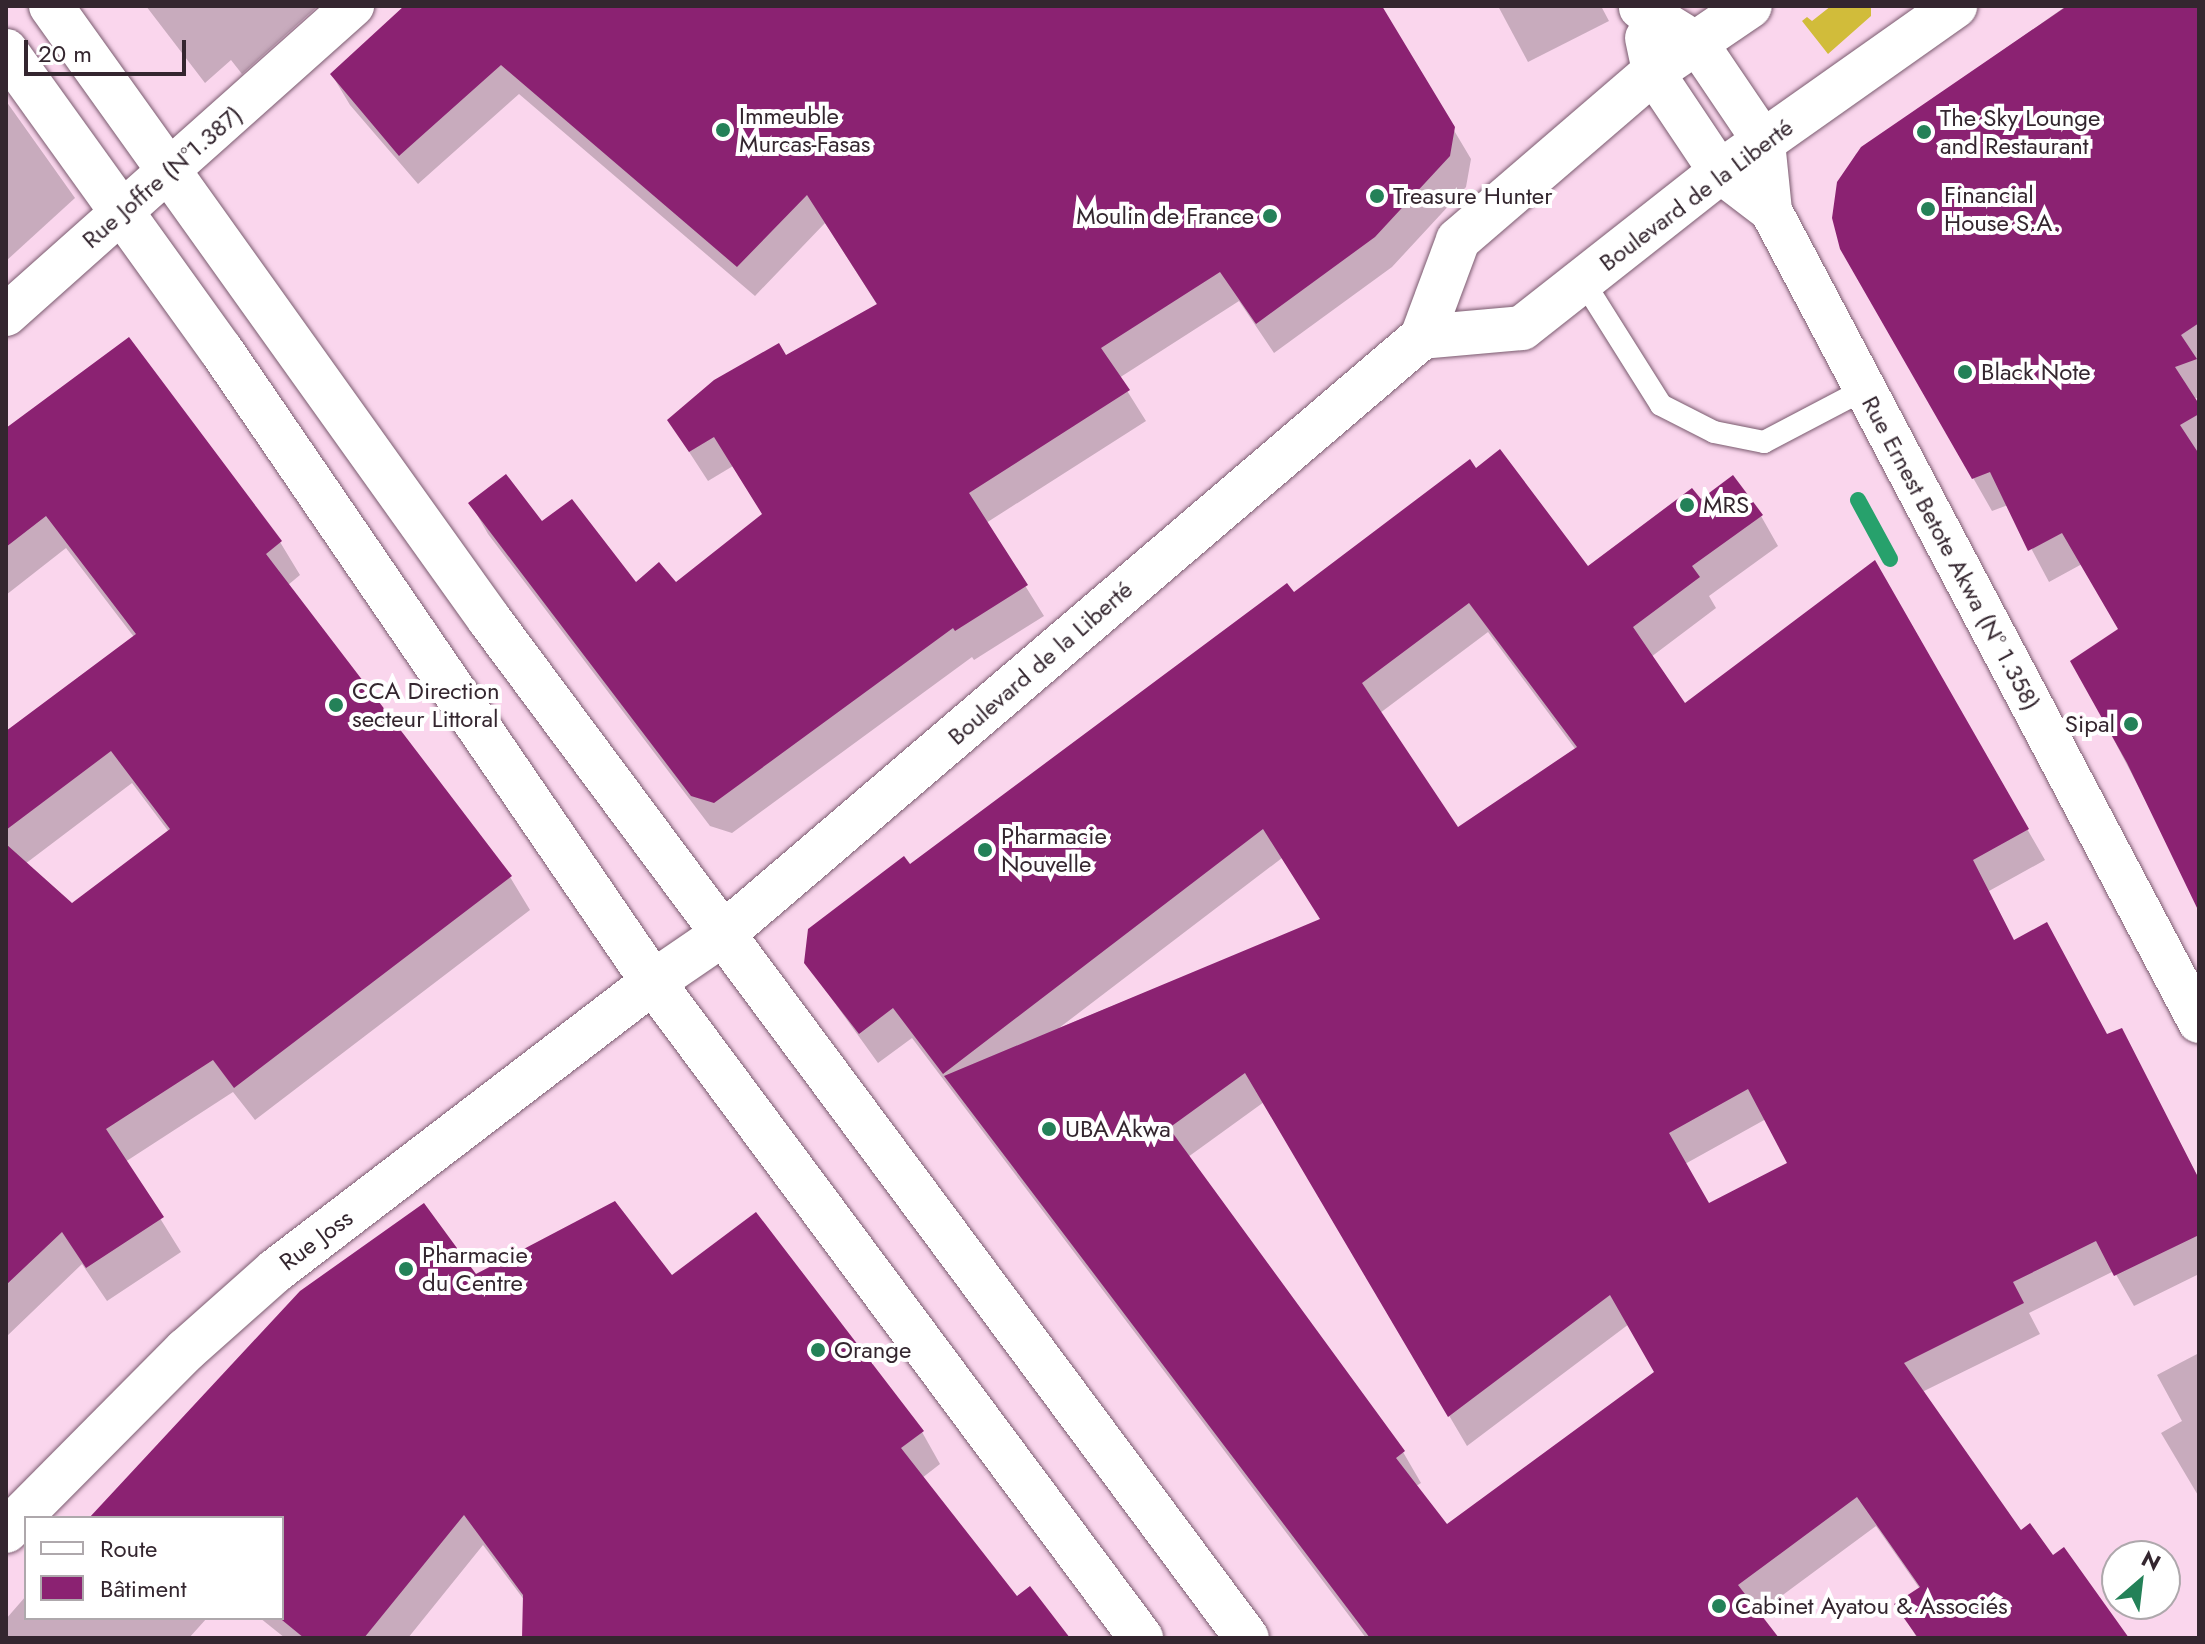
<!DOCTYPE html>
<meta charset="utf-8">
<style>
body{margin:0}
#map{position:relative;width:2205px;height:1644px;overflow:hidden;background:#fad6ed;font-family:Jost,sans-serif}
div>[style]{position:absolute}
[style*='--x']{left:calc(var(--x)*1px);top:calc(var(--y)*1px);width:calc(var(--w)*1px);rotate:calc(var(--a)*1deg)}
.green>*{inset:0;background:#d1bc3a}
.shadow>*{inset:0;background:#0003}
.stream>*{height:16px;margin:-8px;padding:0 8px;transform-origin:8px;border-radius:8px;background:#27a16c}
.building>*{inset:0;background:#8b2272}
.roads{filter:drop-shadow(0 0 2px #7a5b6f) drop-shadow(0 0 2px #7a5b6f)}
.lane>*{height:22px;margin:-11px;padding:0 11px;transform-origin:11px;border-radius:11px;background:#fff}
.street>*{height:42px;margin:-21px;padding:0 21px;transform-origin:21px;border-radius:21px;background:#fff}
.secondary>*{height:44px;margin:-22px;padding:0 22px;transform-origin:22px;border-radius:22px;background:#fff}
.primary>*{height:44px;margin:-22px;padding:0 22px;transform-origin:22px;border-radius:22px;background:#fff}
.dots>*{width:22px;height:22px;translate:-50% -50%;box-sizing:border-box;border:4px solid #fff;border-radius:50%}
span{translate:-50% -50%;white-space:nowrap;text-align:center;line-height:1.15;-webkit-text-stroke:8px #fff;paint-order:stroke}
.poi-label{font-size:24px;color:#34262f}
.left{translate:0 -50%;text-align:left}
.right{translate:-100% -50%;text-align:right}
.street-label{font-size:24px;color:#34262f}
.frame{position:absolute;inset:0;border:8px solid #34262f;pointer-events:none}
.legend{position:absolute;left:24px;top:1516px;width:260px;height:104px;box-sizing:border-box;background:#fff;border:2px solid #aea8ac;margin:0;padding:10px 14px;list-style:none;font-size:24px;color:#34262f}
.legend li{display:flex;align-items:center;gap:16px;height:40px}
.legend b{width:40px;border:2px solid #aea8ac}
.north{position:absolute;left:2101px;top:1540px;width:80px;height:80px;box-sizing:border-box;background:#fff;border:2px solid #aea8ac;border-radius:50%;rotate:28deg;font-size:22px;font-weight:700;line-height:32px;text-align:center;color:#34262f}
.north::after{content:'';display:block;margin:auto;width:28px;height:36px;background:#248158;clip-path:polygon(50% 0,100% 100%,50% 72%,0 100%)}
.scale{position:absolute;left:24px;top:40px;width:162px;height:36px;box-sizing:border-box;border:4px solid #34262f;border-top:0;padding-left:10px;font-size:24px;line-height:28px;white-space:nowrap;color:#34262f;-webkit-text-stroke:6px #fff;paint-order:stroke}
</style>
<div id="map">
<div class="green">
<div style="clip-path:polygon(1831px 6px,1871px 6px,1871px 16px,1828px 54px,1802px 21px,1807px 17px,1812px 21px)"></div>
</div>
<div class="shadow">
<div style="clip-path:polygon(146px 6px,318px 6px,242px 74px,231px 60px,205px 83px)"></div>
<div style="clip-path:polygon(408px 6px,1380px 6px,1471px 159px,1466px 187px,1392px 267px,1274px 353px,1239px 301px,1119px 378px,1146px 421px,986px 523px,1044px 616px,974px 660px,972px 657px,732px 833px,710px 826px,488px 534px,471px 504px,541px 524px,635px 585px,676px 585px,764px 516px,733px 466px,708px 481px,669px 421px,878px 306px,825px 223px,755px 296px,519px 94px,418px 184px,350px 105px,332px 75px)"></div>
<div style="clip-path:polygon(1498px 6px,1601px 6px,1609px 21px,1528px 62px)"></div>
<div style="clip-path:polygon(2066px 6px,2199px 6px,2199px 397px,2194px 399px,2199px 407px,2199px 902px,2073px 662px,2120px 630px,2082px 564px,2049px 582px,2008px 505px,1992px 511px,1842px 248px,1839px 183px,1856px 154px)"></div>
<div style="clip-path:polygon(6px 101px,75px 198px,6px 261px)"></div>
<div style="clip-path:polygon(evenodd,6px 430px,280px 542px,300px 575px,288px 585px,510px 877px,530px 910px,255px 1120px,233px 1092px,125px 1162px,181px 1252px,107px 1301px,82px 1264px,6px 1337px,6px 734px,134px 637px,66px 548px,6px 595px,6px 430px,132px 783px,169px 832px,72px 906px,25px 864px,132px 783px)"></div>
<div style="clip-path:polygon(evenodd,1701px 502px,1761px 516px,1778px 546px,1709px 596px,1716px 608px,1651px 657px,1685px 705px,1874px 563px,2045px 860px,1989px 891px,2014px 942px,2107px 1036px,2121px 1031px,2199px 1179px,2199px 1274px,2134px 1306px,2114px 1271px,2029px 1313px,2040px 1334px,1922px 1392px,2020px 1532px,2053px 1558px,2127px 1638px,1917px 1638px,1897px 1604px,1920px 1589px,1876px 1526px,1757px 1614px,1776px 1638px,1366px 1638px,912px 1038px,878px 1063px,806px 963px,910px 866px,1294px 595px,1587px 569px,1701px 502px,1488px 632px,1576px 750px,1457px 829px,1380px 713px,1488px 632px,1701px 502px,1282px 858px,1322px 920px,1059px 1028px,1282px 858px,1701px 502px,1264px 1102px,1467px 1446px,1629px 1324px,1657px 1373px,1446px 1527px,1416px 1486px,1421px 1483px,1403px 1452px,1188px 1157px,1264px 1102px,1701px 502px,1766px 1119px,1789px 1164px,1708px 1206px,1685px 1164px,1766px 1119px)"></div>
<div style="clip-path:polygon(476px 1277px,672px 1278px,922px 1432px,940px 1464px,922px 1478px,1017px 1599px,1067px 1638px,524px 1638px,525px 1601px,483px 1545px,408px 1638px,285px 1638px,260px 1618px,282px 1618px,282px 1518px,92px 1518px)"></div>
<div style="clip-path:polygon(2199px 1353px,2199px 1497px,2161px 1433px,2182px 1421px,2157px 1375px)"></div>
<div style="clip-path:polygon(26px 1596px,26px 1618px,207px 1618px,189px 1638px,6px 1638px,6px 1619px)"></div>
</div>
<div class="stream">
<div style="--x:1858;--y:500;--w:67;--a:61.5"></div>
</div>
<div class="building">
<div style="clip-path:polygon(404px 6px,1382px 6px,1455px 127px,1450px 156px,1375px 237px,1256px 324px,1220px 272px,1101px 348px,1130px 390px,969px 493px,1028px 585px,955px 631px,953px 628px,714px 803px,691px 796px,468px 503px,506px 474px,542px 521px,572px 499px,636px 582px,659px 562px,676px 582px,762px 514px,714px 437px,689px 452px,667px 420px,714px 380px,779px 343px,786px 355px,877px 304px,807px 195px,737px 267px,501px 65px,399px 156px,330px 74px)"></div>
<div style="clip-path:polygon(2067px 6px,2199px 6px,2199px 323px,2181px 335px,2197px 359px,2175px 367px,2199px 404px,2199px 414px,2180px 425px,2199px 454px,2199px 912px,2127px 763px,2070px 661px,2118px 629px,2062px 533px,2028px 551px,1990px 472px,1972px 479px,1840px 249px,1832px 218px,1837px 182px,1861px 147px)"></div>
<div style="clip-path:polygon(129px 337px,282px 541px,266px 554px,512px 876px,234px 1088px,213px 1060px,106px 1129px,164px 1217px,86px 1268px,62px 1232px,6px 1285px,6px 844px,72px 903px,170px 829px,111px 751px,6px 830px,6px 731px,136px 634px,46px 516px,6px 547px,6px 428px)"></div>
<div style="clip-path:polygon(evenodd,1500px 449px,1588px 566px,1692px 488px,1701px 499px,1733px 475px,1763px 515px,1692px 566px,1700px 577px,1633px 627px,1685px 703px,1875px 560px,2029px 829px,1973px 860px,2014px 940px,2047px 922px,2107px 1034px,2122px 1028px,2199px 1179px,2199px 1235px,2114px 1276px,2096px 1241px,2013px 1282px,2024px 1303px,1904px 1363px,2021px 1530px,2030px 1523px,2053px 1555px,2064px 1547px,2129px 1638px,1918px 1638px,1894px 1604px,1920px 1587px,1857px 1497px,1738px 1585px,1779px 1638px,1370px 1638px,944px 1076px,1320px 919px,1263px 829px,943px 1074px,893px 1008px,859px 1034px,804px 963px,808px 929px,904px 856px,910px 864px,1287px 583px,1294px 592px,1470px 459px,1476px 468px,1500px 449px,1469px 603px,1577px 747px,1458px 827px,1362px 683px,1469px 603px,1500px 449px,1245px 1073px,1448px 1417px,1610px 1295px,1654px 1372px,1447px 1524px,1396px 1458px,1405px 1451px,1169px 1128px,1245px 1073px,1500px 449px,1748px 1089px,1787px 1163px,1709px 1203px,1669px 1133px,1748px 1089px)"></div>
<div style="clip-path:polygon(615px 1201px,672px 1275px,756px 1212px,924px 1431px,901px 1448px,1017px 1596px,1030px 1586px,1070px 1638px,522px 1638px,523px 1595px,464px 1515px,364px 1638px,304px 1638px,282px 1620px,282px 1518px,89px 1518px,300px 1291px,424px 1203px,476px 1274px)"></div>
</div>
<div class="roads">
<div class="lane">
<div style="--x:1583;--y:281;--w:146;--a:57.8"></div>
<div style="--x:1661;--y:405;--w:59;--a:27"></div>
<div style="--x:1714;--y:432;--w:51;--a:11.3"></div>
<div style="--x:1764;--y:442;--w:114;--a:-27.7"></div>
</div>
<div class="street">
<div style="--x:1640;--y:8;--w:67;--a:31.6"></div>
<div style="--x:1697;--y:43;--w:120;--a:55.9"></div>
<div style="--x:1764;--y:142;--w:69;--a:84.2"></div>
<div style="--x:1771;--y:211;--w:917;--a:62.18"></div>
<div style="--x:1646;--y:38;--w:35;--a:78"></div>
<div style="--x:1653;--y:72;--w:120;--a:56.2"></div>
<div style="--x:1720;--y:172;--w:64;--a:37.4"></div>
<div style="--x:6;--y:315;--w:465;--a:-41.7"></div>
</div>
<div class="secondary">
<div style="--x:6;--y:1531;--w:255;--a:-45.2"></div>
<div style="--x:186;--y:1350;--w:119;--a:-41.6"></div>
<div style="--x:275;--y:1271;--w:476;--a:-37.4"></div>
</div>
<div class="primary">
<div style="--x:51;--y:6;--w:753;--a:54.45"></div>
<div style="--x:489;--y:619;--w:1270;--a:53.36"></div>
<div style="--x:6;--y:51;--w:368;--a:54.3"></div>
<div style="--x:221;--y:350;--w:766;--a:55.65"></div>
<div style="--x:653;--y:982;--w:818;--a:53.35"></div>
<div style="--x:1422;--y:337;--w:100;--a:-5.1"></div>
<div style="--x:1522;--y:328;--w:252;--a:-38.2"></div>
<div style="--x:1720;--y:172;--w:288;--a:-35.2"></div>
<div style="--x:653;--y:982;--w:85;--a:-34.4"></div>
<div style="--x:723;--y:934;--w:919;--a:-40.5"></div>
<div style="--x:1422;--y:337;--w:103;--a:-69.6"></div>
<div style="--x:1458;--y:240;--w:257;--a:-40.7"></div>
<div style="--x:1653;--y:72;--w:117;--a:-34.2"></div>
</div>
</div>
<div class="dots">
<div style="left:723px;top:130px;background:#248158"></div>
<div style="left:1924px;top:132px;background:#248158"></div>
<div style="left:1377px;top:196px;background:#248158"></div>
<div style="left:1928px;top:209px;background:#248158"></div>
<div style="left:1270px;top:216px;background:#248158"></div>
<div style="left:1965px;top:372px;background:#248158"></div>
<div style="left:1687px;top:505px;background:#248158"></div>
<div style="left:336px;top:705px;background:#248158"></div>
<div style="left:2131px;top:724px;background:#248158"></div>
<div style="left:985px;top:850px;background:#248158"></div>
<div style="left:1049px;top:1129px;background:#248158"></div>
<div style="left:406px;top:1269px;background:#248158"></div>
<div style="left:818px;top:1350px;background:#248158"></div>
<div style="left:1719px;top:1606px;background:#248158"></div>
</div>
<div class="poi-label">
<span class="left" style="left:739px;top:130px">Immeuble<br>Murcas-Fasas</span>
<span class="left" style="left:1940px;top:132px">The Sky Lounge<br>and Restaurant</span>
<span class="left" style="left:1944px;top:209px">Financial<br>House S.A.</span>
<span class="left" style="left:1393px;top:196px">Treasure Hunter</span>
<span class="right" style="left:1254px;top:216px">Moulin de France</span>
<span class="left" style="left:1981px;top:372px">Black Note</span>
<span class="left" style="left:1703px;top:505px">MRS</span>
<span class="left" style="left:352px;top:705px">CCA Direction<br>secteur Littoral</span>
<span class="right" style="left:2115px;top:724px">Sipal</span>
<span class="left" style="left:1001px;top:850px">Pharmacie<br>Nouvelle</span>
<span class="left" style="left:1065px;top:1129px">UBA Akwa</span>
<span class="left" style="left:422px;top:1269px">Pharmacie<br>du Centre</span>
<span class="left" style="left:834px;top:1350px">Orange</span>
<span class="left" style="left:1735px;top:1606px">Cabinet Ayatou &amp; Associés</span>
</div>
<div class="street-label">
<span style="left:162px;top:177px;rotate:-41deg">Rue Joffre (N°1.387)</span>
<span style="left:1696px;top:195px;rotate:-37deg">Boulevard de la Liberté</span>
<span style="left:1951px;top:553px;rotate:62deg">Rue Ernest Betote Akwa (N° 1.358)</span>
<span style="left:1040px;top:663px;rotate:-41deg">Boulevard de la Liberté</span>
<span style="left:316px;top:1240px;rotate:-37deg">Rue Joss</span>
</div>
<div class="frame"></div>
<ul class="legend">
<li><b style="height:10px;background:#fff"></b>Route</li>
<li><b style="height:22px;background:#8b2272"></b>Bâtiment</li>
</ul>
<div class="north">N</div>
<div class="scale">20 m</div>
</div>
